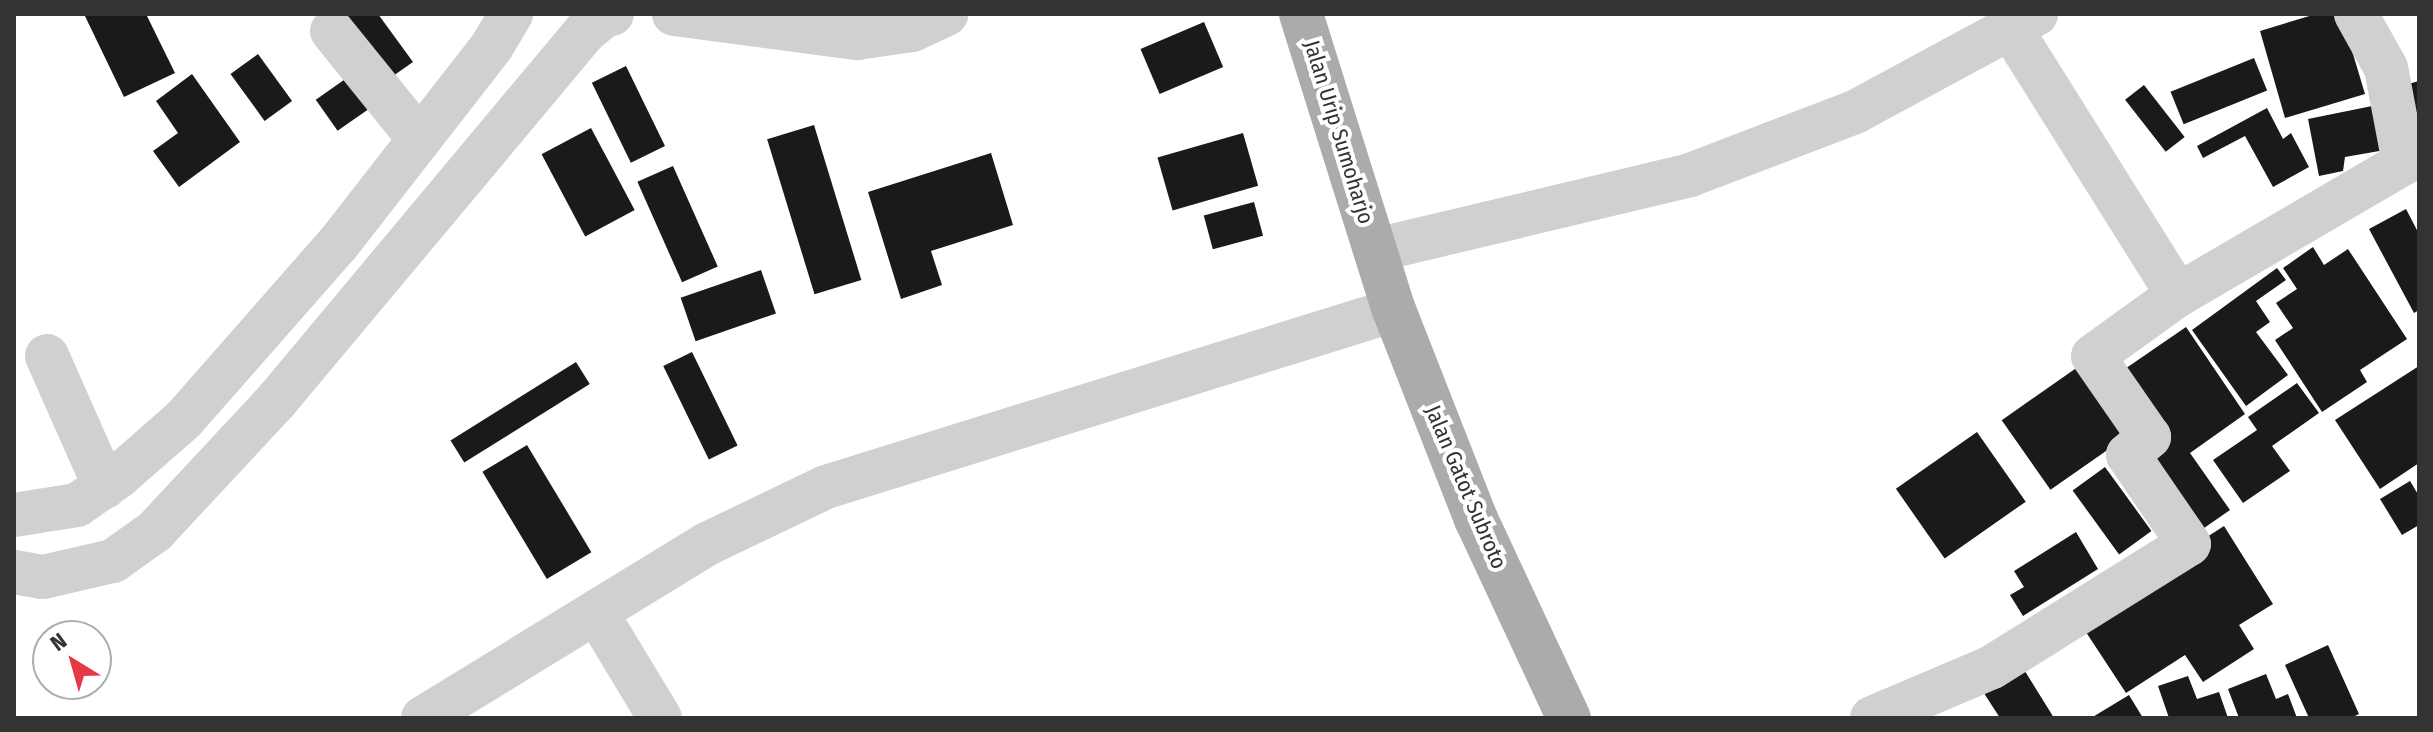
<!DOCTYPE html>
<style>
body{margin:0}
#map{position:relative;width:2433px;height:732px;overflow:hidden;background:#fff;font-family:"Fira Sans Condensed",sans-serif}
div>[style]{position:absolute}
[style*='--x']{left:calc(var(--x)*1px);top:calc(var(--y)*1px);width:calc(var(--w)*1px);rotate:calc(var(--a)*1deg)}
.building>*{inset:0;background:#1a1a1a;transform-origin:0 0}
.minor>*{height:44px;margin:-22px;padding:0 22px;transform-origin:22px;border-radius:22px;background:#d0d0d0}
.major>*{height:44px;margin:-22px;padding:0 22px;transform-origin:22px;border-radius:22px;background:#ababab}
span{translate:-50% -50%;white-space:nowrap;text-align:center;line-height:1.15;-webkit-text-stroke:8px #fff;paint-order:stroke}
.street-label{font-size:22px;color:#333}
.frame{position:absolute;inset:0;border:16px solid #333;pointer-events:none}
.north{position:absolute;left:32px;top:620px;width:80px;height:80px;box-sizing:border-box;background:#fff;border:2px solid #adadad;border-radius:50%;rotate:323deg;font-size:22px;font-weight:700;line-height:32px;text-align:center;color:#333}
.north::after{content:'';display:block;margin:auto;width:28px;height:36px;background:#e63946;clip-path:polygon(50% 0,100% 100%,50% 72%,0 100%)}
</style>
<div id="map">
<div class="building">
<div style="clip-path:polygon(84px 14px,146px 14px,175px 73px,124px 97px)"></div>
<div style="clip-path:polygon(350px 14px,378px 14px,413px 62px,383px 83px,339px 22px)"></div>
<div style="clip-path:polygon(2316px 14px,2341px 14px,2365px 94px,2285px 118px,2260px 31px)"></div>
<div style="left:1204px;top:22px;width:49px;height:69px;rotate:67deg"></div>
<div style="left:258px;top:54px;width:58px;height:34px;rotate:54deg"></div>
<div style="left:2254px;top:58px;width:35px;height:90px;rotate:68deg"></div>
<div style="left:626px;top:66px;width:89px;height:38px;rotate:64deg"></div>
<div style="clip-path:polygon(192px 74px,240px 142px,179px 187px,153px 151px,178px 133px,156px 101px)"></div>
<div style="left:351px;top:75px;width:38px;height:43px;rotate:55deg"></div>
<div style="clip-path:polygon(2419px 81px,2419px 150px,2397px 87px)"></div>
<div style="left:2144px;top:85px;width:66px;height:24px;rotate:52deg"></div>
<div style="clip-path:polygon(2377px 105px,2385px 150px,2345px 157px,2343px 171px,2319px 176px,2308px 119px)"></div>
<div style="clip-path:polygon(2267px 108px,2283px 139px,2291px 133px,2309px 167px,2273px 187px,2245px 136px,2203px 158px,2197px 146px)"></div>
<div style="left:814px;top:125px;width:162px;height:49px;rotate:73deg"></div>
<div style="left:591px;top:128px;width:93px;height:56px;rotate:62deg"></div>
<div style="left:1243px;top:133px;width:55px;height:89px;rotate:74deg"></div>
<div style="clip-path:polygon(991px 153px,1013px 225px,931px 251px,942px 285px,901px 299px,868px 192px)"></div>
<div style="left:673px;top:166px;width:110px;height:39px;rotate:66deg"></div>
<div style="left:1254px;top:202px;width:35px;height:52px;rotate:75deg"></div>
<div style="clip-path:polygon(2406px 209px,2419px 234px,2419px 310px,2414px 313px,2369px 229px)"></div>
<div style="clip-path:polygon(2313px 247px,2324px 265px,2348px 249px,2407px 339px,2360px 370px,2367px 382px,2322px 412px,2275px 340px,2293px 328px,2276px 303px,2297px 289px,2283px 268px)"></div>
<div style="clip-path:polygon(2277px 268px,2286px 280px,2256px 301px,2270px 322px,2256px 332px,2288px 375px,2246px 406px,2192px 330px)"></div>
<div style="left:761px;top:270px;width:46px;height:85px;rotate:71deg"></div>
<div style="clip-path:polygon(2186px 327px,2245px 414px,2190px 453px,2230px 510px,2194px 535px,2140px 456px,2119px 373px)"></div>
<div style="left:692px;top:352px;width:104px;height:32px;rotate:64deg"></div>
<div style="left:576px;top:362px;width:26px;height:148px;rotate:58deg"></div>
<div style="left:2082px;top:364px;width:85px;height:98px;rotate:55deg"></div>
<div style="clip-path:polygon(2419px 366px,2419px 463px,2380px 489px,2335px 420px)"></div>
<div style="clip-path:polygon(2297px 383px,2319px 413px,2272px 446px,2290px 471px,2243px 503px,2213px 460px,2257px 430px,2248px 417px)"></div>
<div style="left:1977px;top:432px;width:85px;height:99px;rotate:55deg"></div>
<div style="left:527px;top:445px;width:125px;height:52px;rotate:59deg"></div>
<div style="left:2105px;top:467px;width:79px;height:40px;rotate:54deg"></div>
<div style="clip-path:polygon(2410px 481px,2419px 496px,2419px 525px,2402px 535px,2380px 499px)"></div>
<div style="clip-path:polygon(2224px 526px,2273px 604px,2239px 625px,2254px 649px,2203px 682px,2185px 655px,2126px 693px,2078px 620px)"></div>
<div style="clip-path:polygon(2076px 532px,2098px 569px,2023px 616px,2010px 595px,2024px 587px,2014px 571px)"></div>
<div style="clip-path:polygon(2328px 645px,2359px 714px,2351px 718px,2309px 718px,2285px 665px)"></div>
<div style="clip-path:polygon(2020px 663px,2054px 718px,2000px 718px,1980px 687px)"></div>
<div style="clip-path:polygon(2266px 674px,2276px 699px,2288px 694px,2297px 718px,2239px 718px,2228px 689px)"></div>
<div style="clip-path:polygon(2188px 676px,2197px 699px,2219px 692px,2228px 718px,2169px 718px,2158px 686px)"></div>
<div style="clip-path:polygon(2129px 695px,2143px 718px,2091px 718px)"></div>
</div>
<div class="minor">
<div style="--x:674;--y:14;--w:185;--a:7.5"></div>
<div style="--x:857;--y:38;--w:56;--a:-8.3"></div>
<div style="--x:912;--y:30;--w:38;--a:-25"></div>
<div style="--x:2011;--y:29;--w:314;--a:57.9"></div>
<div style="--x:332;--y:31;--w:139;--a:51.1"></div>
<div style="--x:1376;--y:250;--w:323;--a:-13.4"></div>
<div style="--x:1690;--y:175;--w:177;--a:-20.9"></div>
<div style="--x:1855;--y:112;--w:206;--a:-28.4"></div>
<div style="--x:47;--y:356;--w:143;--a:66.1"></div>
<div style="--x:14;--y:515;--w:64;--a:-9"></div>
<div style="--x:77;--y:505;--w:51;--a:-34.6"></div>
<div style="--x:119;--y:476;--w:86;--a:-41.2"></div>
<div style="--x:184;--y:419;--w:233;--a:-48.7"></div>
<div style="--x:338;--y:244;--w:251;--a:-52.1"></div>
<div style="--x:492;--y:46;--w:37;--a:-59"></div>
<div style="--x:14;--y:572;--w:29;--a:10"></div>
<div style="--x:43;--y:577;--w:72;--a:-12.9"></div>
<div style="--x:113;--y:561;--w:52;--a:-35.5"></div>
<div style="--x:155;--y:531;--w:179;--a:-47"></div>
<div style="--x:277;--y:400;--w:481;--a:-50.1"></div>
<div style="--x:586;--y:31;--w:25;--a:-40"></div>
<div style="--x:605;--y:15;--w:7;--a:-8"></div>
<div style="--x:596;--y:612;--w:124;--a:58.9"></div>
<div style="--x:423;--y:718;--w:333;--a:-31.5"></div>
<div style="--x:707;--y:544;--w:132;--a:-25.6"></div>
<div style="--x:826;--y:487;--w:595;--a:-17.31"></div>
<div style="--x:1872;--y:718;--w:130;--a:-23"></div>
<div style="--x:1992;--y:667;--w:232;--a:-32"></div>
<div style="--x:2189;--y:544;--w:108;--a:-124.4"></div>
<div style="--x:2128;--y:455;--w:28;--a:-41"></div>
<div style="--x:2149;--y:437;--w:98;--a:-124.7"></div>
<div style="--x:2093;--y:356;--w:105;--a:-35.7"></div>
<div style="--x:2178;--y:295;--w:262;--a:-30.3"></div>
<div style="--x:2404;--y:163;--w:97;--a:-100.7"></div>
<div style="--x:2386;--y:68;--w:62;--a:-119.1"></div>
</div>
<div class="major">
<div style="--x:1301;--y:14;--w:310;--a:72.6"></div>
<div style="--x:1394;--y:310;--w:225;--a:68.6"></div>
<div style="--x:1476;--y:519;--w:220;--a:65"></div>
</div>
<div class="street-label">
<span style="left:1339px;top:132px;rotate:73deg">Jalan Urip Sumoharjo</span>
<span style="left:1466px;top:487px;rotate:67deg">Jalan Gatot Subroto</span>
</div>
<div class="frame"></div>
<div class="north">N</div>
</div>
